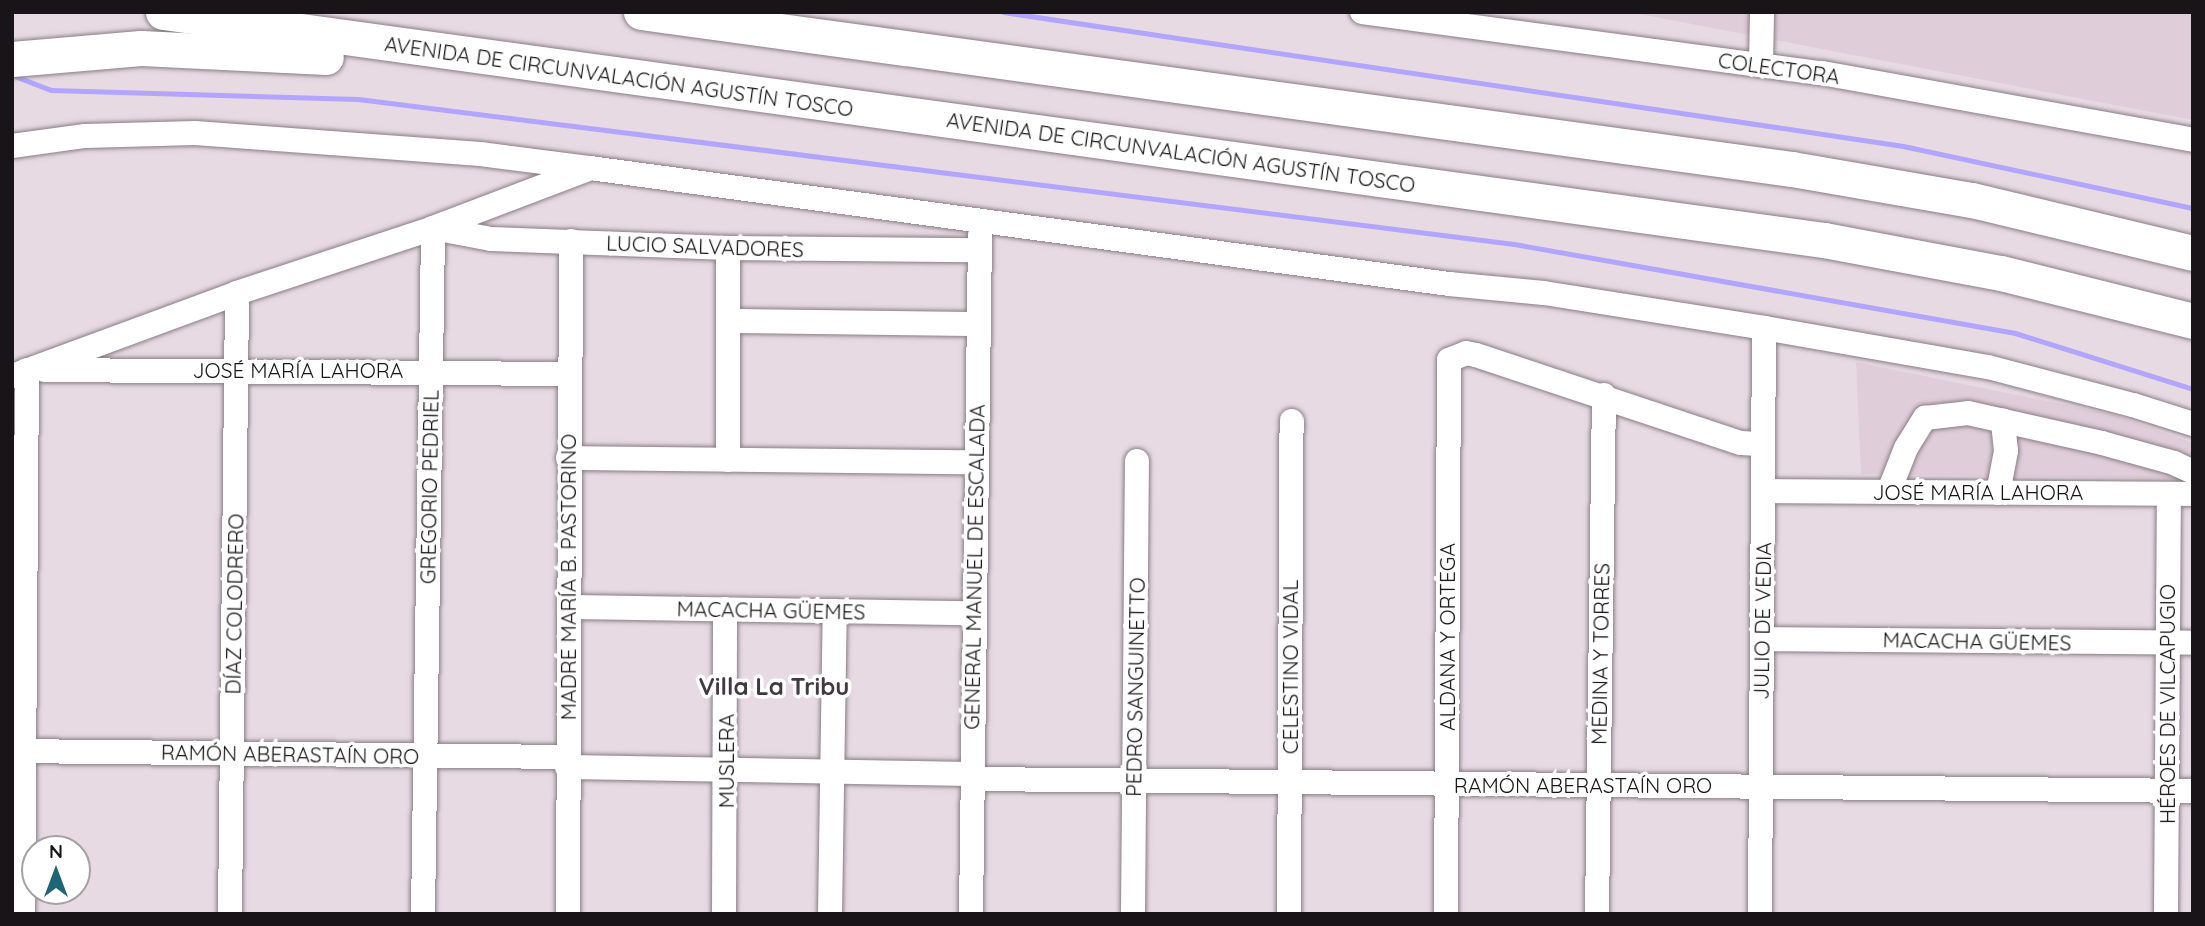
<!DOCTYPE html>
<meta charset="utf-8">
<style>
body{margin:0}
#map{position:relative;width:2205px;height:926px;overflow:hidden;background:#e7dae3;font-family:Quicksand,sans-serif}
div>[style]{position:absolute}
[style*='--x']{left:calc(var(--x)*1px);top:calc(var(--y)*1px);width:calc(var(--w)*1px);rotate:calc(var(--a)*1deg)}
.built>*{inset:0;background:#e0cdda}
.stream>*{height:5px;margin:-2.5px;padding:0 2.5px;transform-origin:2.5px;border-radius:2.5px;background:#b1a5fd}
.roads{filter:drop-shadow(0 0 2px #897d85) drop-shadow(0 0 2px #897d85)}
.minor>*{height:24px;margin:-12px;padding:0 12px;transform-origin:12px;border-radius:12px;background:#fff}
.highway>*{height:35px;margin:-17.5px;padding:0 17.5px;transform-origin:17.5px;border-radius:17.5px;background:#fff}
span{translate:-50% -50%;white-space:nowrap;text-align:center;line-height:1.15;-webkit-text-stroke:7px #fff;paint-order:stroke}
.street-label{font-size:21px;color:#181417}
.quarter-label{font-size:24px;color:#433940;font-weight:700}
.frame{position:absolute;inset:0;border:14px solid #181417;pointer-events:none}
.north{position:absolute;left:21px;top:835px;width:70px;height:70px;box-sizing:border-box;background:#fff;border:2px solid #a3a1a2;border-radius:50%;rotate:0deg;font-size:19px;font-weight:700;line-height:28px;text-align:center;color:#181417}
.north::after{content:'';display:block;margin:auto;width:24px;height:32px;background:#1f6475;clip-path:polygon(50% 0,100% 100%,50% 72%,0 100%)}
</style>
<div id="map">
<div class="built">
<div style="clip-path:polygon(1629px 12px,2193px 12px,2193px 120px)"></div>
<div style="clip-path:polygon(1856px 362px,2115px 415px,2193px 443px,2193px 479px,1861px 474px)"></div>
</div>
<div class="stream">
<div style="--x:1003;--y:12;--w:910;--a:8.47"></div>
<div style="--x:1903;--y:146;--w:297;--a:12.1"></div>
<div style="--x:17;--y:77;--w:36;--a:21"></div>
<div style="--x:51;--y:90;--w:307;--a:1.7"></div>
<div style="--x:358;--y:99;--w:1165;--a:7.15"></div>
<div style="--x:1514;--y:244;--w:509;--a:10.07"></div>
<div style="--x:2015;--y:333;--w:187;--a:17.5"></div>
</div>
<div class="roads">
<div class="minor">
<div style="--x:1362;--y:12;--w:464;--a:7.6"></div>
<div style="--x:1822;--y:73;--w:377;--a:10.2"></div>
<div style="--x:1761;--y:65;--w:53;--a:-88.9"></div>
<div style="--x:12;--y:146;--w:74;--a:-7.8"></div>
<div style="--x:85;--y:136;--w:110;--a:-1.6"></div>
<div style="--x:195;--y:133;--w:286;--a:4.2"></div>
<div style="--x:480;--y:154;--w:111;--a:7.3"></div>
<div style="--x:590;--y:168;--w:867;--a:7.69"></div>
<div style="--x:1449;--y:284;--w:95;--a:5.4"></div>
<div style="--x:1544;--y:293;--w:223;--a:9"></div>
<div style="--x:1764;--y:328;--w:227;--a:9.9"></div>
<div style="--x:1988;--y:367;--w:150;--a:14.7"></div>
<div style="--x:2133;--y:405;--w:63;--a:17.6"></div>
<div style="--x:728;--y:248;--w:212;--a:90"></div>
<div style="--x:729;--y:321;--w:248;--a:0.7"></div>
<div style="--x:45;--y:370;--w:524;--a:0.44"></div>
<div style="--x:12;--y:376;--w:240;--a:-20.2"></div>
<div style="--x:237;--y:293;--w:206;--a:-18.3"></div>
<div style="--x:433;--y:228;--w:59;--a:10.7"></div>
<div style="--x:491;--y:239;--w:237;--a:2.2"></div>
<div style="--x:728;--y:248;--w:249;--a:0.5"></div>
<div style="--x:568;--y:458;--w:407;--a:0.6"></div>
<div style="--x:1763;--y:491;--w:430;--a:0.4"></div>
<div style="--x:1889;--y:491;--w:46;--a:-68.4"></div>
<div style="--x:1906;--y:448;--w:36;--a:-58"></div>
<div style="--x:1925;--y:418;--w:43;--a:-6.6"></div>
<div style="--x:1968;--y:413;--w:137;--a:12.6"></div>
<div style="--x:2102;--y:443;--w:75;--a:15.5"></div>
<div style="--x:2174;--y:463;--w:21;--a:25"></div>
<div style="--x:1998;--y:493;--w:43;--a:-79.2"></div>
<div style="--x:2006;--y:451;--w:31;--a:-96"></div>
<div style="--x:569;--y:607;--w:404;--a:0.9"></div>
<div style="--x:1762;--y:639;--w:431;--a:0.5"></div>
<div style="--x:12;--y:751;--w:555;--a:0.62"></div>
<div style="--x:567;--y:767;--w:406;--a:1"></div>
<div style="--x:973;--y:779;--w:1220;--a:0.56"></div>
<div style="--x:23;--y:914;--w:544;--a:-89.58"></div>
<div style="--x:230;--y:914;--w:621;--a:-89.35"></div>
<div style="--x:423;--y:914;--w:686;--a:-89.16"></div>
<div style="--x:433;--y:228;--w:164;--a:-20.8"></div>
<div style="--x:568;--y:914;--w:673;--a:-89.74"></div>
<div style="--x:724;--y:914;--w:305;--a:-89.8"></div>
<div style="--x:830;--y:914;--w:303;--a:-89.1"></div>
<div style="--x:971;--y:914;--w:679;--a:-89.24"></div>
<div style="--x:1133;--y:914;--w:453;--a:-89.5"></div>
<div style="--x:1289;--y:914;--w:493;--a:-89.7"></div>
<div style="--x:1446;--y:914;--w:554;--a:-89.69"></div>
<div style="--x:1449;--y:360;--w:18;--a:-22"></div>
<div style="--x:1466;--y:353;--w:10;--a:11"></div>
<div style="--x:1476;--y:355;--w:279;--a:18.4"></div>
<div style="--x:1741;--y:443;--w:22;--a:3"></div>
<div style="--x:1597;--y:914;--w:519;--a:-89.23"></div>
<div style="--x:1760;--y:914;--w:586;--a:-89.61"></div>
<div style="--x:2166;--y:914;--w:420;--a:-89.6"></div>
</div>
<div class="highway">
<div style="--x:163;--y:12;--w:1677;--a:7.82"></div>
<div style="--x:1824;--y:240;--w:180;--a:10.6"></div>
<div style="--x:2001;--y:273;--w:198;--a:14"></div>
<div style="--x:641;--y:12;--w:1162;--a:7.77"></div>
<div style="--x:1792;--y:169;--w:183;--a:9.8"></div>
<div style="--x:1972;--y:200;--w:227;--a:13.5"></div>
<div style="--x:12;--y:59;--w:129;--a:-4.9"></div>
<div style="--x:141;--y:48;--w:185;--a:2.8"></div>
</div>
</div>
<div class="street-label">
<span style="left:1779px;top:68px;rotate:8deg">COLECTORA</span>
<span style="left:619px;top:76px;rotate:8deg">AVENIDA DE CIRCUNVALACIÓN AGUSTÍN TOSCO</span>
<span style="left:1181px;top:152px;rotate:8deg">AVENIDA DE CIRCUNVALACIÓN AGUSTÍN TOSCO</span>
<span style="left:705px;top:246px;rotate:2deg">LUCIO SALVADORES</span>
<span style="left:298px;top:370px">JOSÉ MARÍA LAHORA</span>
<span style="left:429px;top:487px;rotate:-89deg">GREGORIO PEDRIEL</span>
<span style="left:1978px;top:492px">JOSÉ MARÍA LAHORA</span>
<span style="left:974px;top:567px;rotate:-89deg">GENERAL MANUEL DE ESCALADA</span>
<span style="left:568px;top:577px;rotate:-90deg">MADRE MARÍA B. PASTORINO</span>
<span style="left:234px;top:604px;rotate:-89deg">DÍAZ COLODRERO</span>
<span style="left:771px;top:610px;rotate:1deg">MACACHA GÜEMES</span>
<span style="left:1762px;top:621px;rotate:-89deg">JULIO DE VEDIA</span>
<span style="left:1447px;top:637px;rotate:-90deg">ALDANA Y ORTEGA</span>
<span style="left:1977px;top:641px;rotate:1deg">MACACHA GÜEMES</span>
<span style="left:1600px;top:654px;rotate:-89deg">MEDINA Y TORRES</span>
<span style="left:1290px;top:667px;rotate:-90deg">CELESTINO VIDAL</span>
<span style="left:1135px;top:687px;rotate:-89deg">PEDRO SANGUINETTO</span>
<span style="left:2167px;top:704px;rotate:-90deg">HÉROES DE VILCAPUGIO</span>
<span style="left:290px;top:754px;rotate:1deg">RAMÓN ABERASTAÍN ORO</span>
<span style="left:726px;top:761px;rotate:-90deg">MUSLERA</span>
<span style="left:1583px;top:785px">RAMÓN ABERASTAÍN ORO</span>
</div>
<div class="quarter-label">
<span style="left:774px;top:687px">Villa La Tribu</span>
</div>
<div class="frame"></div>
<div class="north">N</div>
</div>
